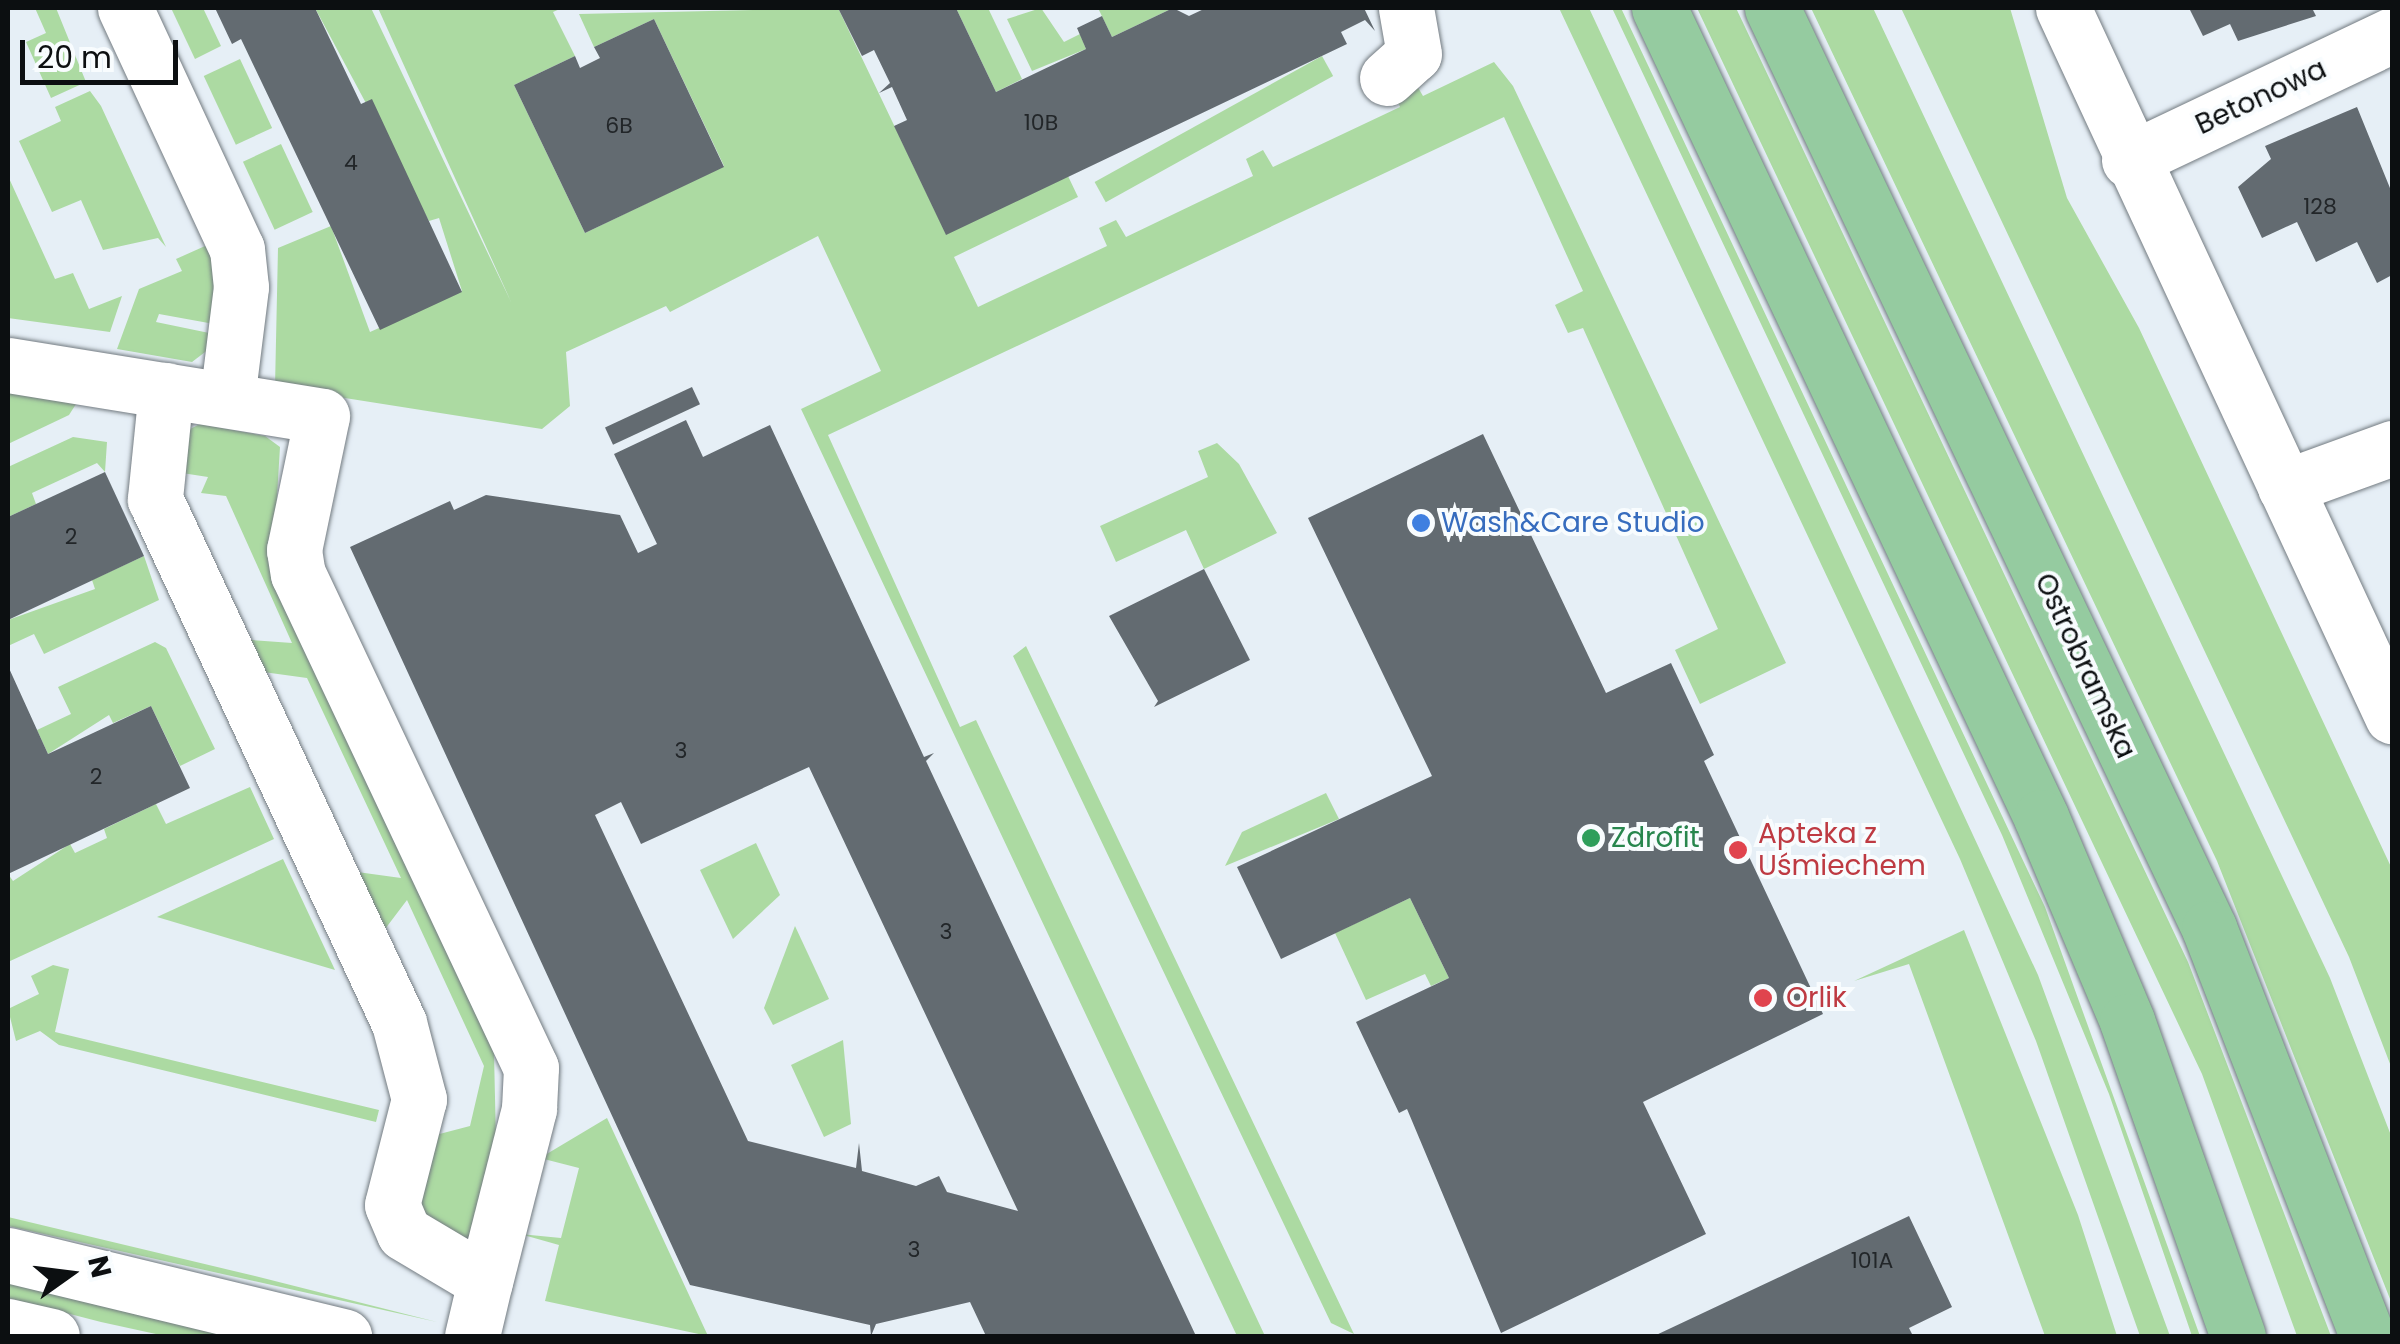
<!DOCTYPE html>
<meta charset="utf-8">
<style>
body{margin:0}
#map{position:relative;width:2400px;height:1344px;overflow:hidden;background:#e6eff6;font-family:Poppins,sans-serif}
div>[style]{position:absolute}
[style*='--x']{left:calc(var(--x)*1px);top:calc(var(--y)*1px);width:calc(var(--w)*1px);rotate:calc(var(--a)*1deg)}
.green>*{inset:0;background:#acdaa2;transform-origin:0 0}
.building>*{inset:0;background:#636b71;transform-origin:0 0}
.roads{filter:drop-shadow(0 0 2px #737b81) drop-shadow(0 0 2px #737b81)}
.minor>*{height:55px;margin:-27.5px;padding:0 27.5px;transform-origin:27.5px;border-radius:27.5px;background:#fff}
.major>*{height:55px;margin:-27.5px;padding:0 27.5px;transform-origin:27.5px;border-radius:27.5px;background:#95cba0}
.dots>*{width:28px;height:28px;translate:-50% -50%;box-sizing:border-box;border:5px solid #f8fcfe;border-radius:50%}
span{translate:-50% -50%;white-space:nowrap;text-align:center;line-height:1.15;-webkit-text-stroke:8px #f8fcfe;paint-order:stroke}
.number-label{font-size:22px;color:#222629}
.number-label span{-webkit-text-stroke-width:0}
.street-label{font-size:28px;color:#0c0f11}
.shop-label{font-size:28px;color:#366cbe}
.left{translate:0 -50%;text-align:left}
.health-label{font-size:28px;color:#be3a42}
.leisure-label{font-size:28px;color:#27864d}
.frame{position:absolute;inset:0;border:10px solid #0c0f11;pointer-events:none}
.north{position:absolute;left:20px;top:1224px;width:100px;height:100px;-webkit-text-stroke:8px #f8fcfe;paint-order:stroke;rotate:76deg;font-size:28px;font-weight:700;line-height:40px;text-align:center;color:#0c0f11}
.north::after{content:'';display:block;margin:auto;width:35px;height:45px;background:#0c0f11;clip-path:polygon(50% 0,100% 100%,50% 72%,0 100%)}
.scale{position:absolute;left:20px;top:40px;width:158px;height:45px;box-sizing:border-box;border:5px solid #0c0f11;border-top:0;padding-left:12px;font-size:30px;line-height:35px;white-space:nowrap;color:#0c0f11;-webkit-text-stroke:8px #f8fcfe;paint-order:stroke}
</style>
<div id="map">
<div class="green">
<div style="clip-path:polygon(35px 8px,56px 8px,86px 82px,51px 98px,26px 42px,46px 33px)"></div>
<div style="clip-path:polygon(171px 8px,203px 8px,221px 46px,195px 59px)"></div>
<div style="clip-path:polygon(315px 8px,371px 8px,512px 304px,378px 8px,562px 8px,553px 12px,575px 56px,514px 85px,585px 233px,724px 166px,654px 19px,594px 47px,579px 14px,838px 8px,946px 234px,1068px 176px,1078px 197px,954px 257px,978px 307px,1107px 246px,1099px 228px,1116px 220px,1126px 237px,1253px 176px,1246px 159px,1263px 150px,1273px 167px,1400px 107px,1392px 89px,1413px 79px,1423px 96px,1494px 62px,1513px 86px,1786px 663px,1700px 704px,1675px 650px,1718px 629px,1583px 328px,1568px 333px,1555px 305px,1583px 291px,1504px 117px,828px 435px,960px 727px,976px 720px,1265px 1336px,1237px 1336px,801px 409px,881px 371px,818px 236px,670px 312px,666px 306px,566px 352px,570px 406px,542px 429px,275px 387px,278px 248px,331px 226px,370px 332px,462px 291px,439px 218px,429px 221px)"></div>
<div style="clip-path:polygon(956px 8px,988px 8px,1022px 79px,996px 92px)"></div>
<div style="clip-path:polygon(1041px 8px,1064px 42px,1080px 34px,1086px 49px,1032px 71px,1007px 19px)"></div>
<div style="clip-path:polygon(1098px 8px,1173px 8px,1112px 37px)"></div>
<div style="clip-path:polygon(1559px 8px,1589px 8px,2038px 975px,2170px 1336px,2140px 1336px,2036px 1041px,1960px 859px)"></div>
<div style="clip-path:polygon(1612px 8px,1621px 8px,2045px 907px,2200px 1336px,2192px 1336px,2109px 1094px,2002px 835px)"></div>
<div style="clip-path:polygon(1697px 8px,1736px 8px,2188px 962px,2331px 1336px,2297px 1336px,2202px 1074px)"></div>
<div style="clip-path:polygon(1811px 8px,1873px 8px,2330px 978px,2392px 1138px,2392px 1304px,2217px 861px)"></div>
<div style="clip-path:polygon(1901px 8px,2010px 8px,2067px 198px,2139px 328px,2392px 869px,2392px 1069px,2349px 957px)"></div>
<div style="left:1322px;top:56px;width:23px;height:260px;rotate:61deg"></div>
<div style="left:240px;top:59px;width:76px;height:40px;rotate:65deg"></div>
<div style="clip-path:polygon(90px 91px,101px 106px,166px 247px,158px 238px,103px 250px,81px 200px,52px 212px,19px 141px,61px 121px,55px 107px)"></div>
<div style="left:281px;top:144px;width:75px;height:42px;rotate:65deg"></div>
<div style="clip-path:polygon(8px 176px,55px 279px,73px 273px,89px 309px,122px 296px,110px 332px,8px 318px)"></div>
<div style="clip-path:polygon(214px 242px,214px 324px,159px 314px,156px 322px,214px 334px,209px 349px,192px 362px,117px 349px,139px 289px,182px 271px,176px 259px)"></div>
<div style="clip-path:polygon(8px 389px,78px 401px,69px 415px,8px 444px)"></div>
<div style="clip-path:polygon(200px 424px,265px 436px,280px 447px,272px 579px,494px 1053px,496px 1142px,465px 1252px,419px 1214px,428px 1137px,470px 1126px,484px 1066px,407px 900px,379px 937px,350px 871px,401px 878px,307px 678px,256px 671px,239px 639px,292px 643px,226px 496px,201px 493px,208px 477px,182px 473px,188px 430px)"></div>
<div style="clip-path:polygon(73px 437px,107px 442px,105px 472px,97px 463px,32px 493px,36px 504px,8px 517px,8px 467px)"></div>
<div style="clip-path:polygon(1217px 443px,1239px 464px,1277px 533px,1204px 569px,1186px 530px,1116px 562px,1100px 526px,1208px 477px,1198px 451px)"></div>
<div style="clip-path:polygon(144px 556px,159px 600px,44px 654px,34px 634px,8px 646px,8px 620px,95px 589px,92px 580px)"></div>
<div style="clip-path:polygon(155px 642px,166px 648px,215px 749px,180px 766px,151px 706px,113px 723px,109px 715px,48px 754px,37px 730px,71px 714px,58px 687px)"></div>
<div style="clip-path:polygon(1026px 646px,1353px 1332px,1354px 1334px,1331px 1323px,1013px 656px)"></div>
<div style="clip-path:polygon(250px 787px,274px 839px,8px 962px,8px 874px,13px 881px,70px 844px,75px 853px,107px 838px,104px 829px,156px 804px,166px 824px)"></div>
<div style="clip-path:polygon(1326px 793px,1339px 819px,1225px 866px,1242px 832px)"></div>
<div style="clip-path:polygon(756px 843px,780px 895px,733px 939px,700px 870px)"></div>
<div style="clip-path:polygon(283px 859px,335px 970px,157px 917px)"></div>
<div style="clip-path:polygon(1410px 898px,1449px 978px,1431px 986px,1425px 974px,1366px 1000px,1335px 933px)"></div>
<div style="clip-path:polygon(795px 926px,829px 999px,773px 1025px,764px 1008px)"></div>
<div style="clip-path:polygon(1964px 930px,2078px 1215px,2117px 1336px,2045px 1336px,1909px 964px,1854px 981px)"></div>
<div style="clip-path:polygon(53px 965px,69px 969px,55px 1032px,379px 1110px,376px 1122px,59px 1045px,40px 1031px,16px 1041px,8px 1009px,39px 994px,31px 976px)"></div>
<div style="clip-path:polygon(843px 1040px,851px 1124px,824px 1137px,791px 1065px)"></div>
<div style="clip-path:polygon(607px 1118px,708px 1336px,545px 1301px,559px 1245px,520px 1234px,561px 1238px,579px 1168px,540px 1158px)"></div>
<div style="clip-path:polygon(8px 1217px,259px 1277px,437px 1322px,8px 1226px)"></div>
<div style="clip-path:polygon(8px 1281px,230px 1336px,165px 1336px,101px 1322px,8px 1298px)"></div>
</div>
<div class="building">
<div style="clip-path:polygon(215px 8px,315px 8px,361px 104px,372px 99px,462px 292px,380px 330px,241px 39px,232px 44px)"></div>
<div style="clip-path:polygon(838px 8px,956px 8px,996px 92px,1086px 49px,1077px 28px,1102px 16px,1112px 37px,1173px 8px,1189px 16px,1206px 8px,1364px 8px,1375px 31px,1365px 20px,1341px 32px,1347px 44px,946px 235px,894px 126px,907px 120px,892px 87px,879px 93px,890px 83px,874px 50px,862px 56px)"></div>
<div style="clip-path:polygon(2189px 8px,2312px 8px,2316px 16px,2238px 41px,2230px 24px,2203px 36px)"></div>
<div style="clip-path:polygon(654px 19px,724px 167px,585px 233px,514px 85px,575px 56px,580px 68px,600px 58px,594px 47px)"></div>
<div style="clip-path:polygon(2357px 107px,2392px 193px,2392px 275px,2377px 283px,2357px 242px,2316px 262px,2297px 222px,2262px 238px,2238px 187px,2271px 159px,2265px 146px)"></div>
<div style="left:692px;top:387px;width:19px;height:96px;rotate:65deg"></div>
<div style="clip-path:polygon(evenodd,686px 420px,703px 457px,770px 425px,924px 757px,934px 753px,926px 761px,1196px 1336px,986px 1336px,970px 1302px,876px 1324px,871px 1336px,870px 1325px,690px 1285px,350px 547px,450px 501px,454px 510px,486px 495px,620px 515px,638px 553px,657px 544px,614px 454px,686px 420px,809px 767px,1018px 1211px,947px 1192px,939px 1176px,916px 1186px,862px 1171px,859px 1143px,856px 1168px,748px 1141px,595px 815px,621px 802px,641px 844px,809px 767px)"></div>
<div style="clip-path:polygon(1483px 434px,1606px 693px,1671px 663px,1714px 755px,1704px 761px,1823px 1014px,1643px 1102px,1706px 1234px,1501px 1333px,1407px 1109px,1399px 1113px,1356px 1022px,1449px 978px,1410px 898px,1281px 959px,1237px 867px,1432px 776px,1308px 518px)"></div>
<div style="clip-path:polygon(105px 472px,144px 556px,8px 620px,8px 517px)"></div>
<div style="clip-path:polygon(1204px 569px,1250px 660px,1154px 707px,1158px 701px,1109px 616px)"></div>
<div style="clip-path:polygon(8px 666px,48px 754px,151px 706px,190px 788px,8px 874px)"></div>
<div style="clip-path:polygon(1909px 1216px,1952px 1307px,1909px 1328px,1913px 1336px,1654px 1336px)"></div>
</div>
<div class="roads">
<div class="minor">
<div style="--x:125;--y:8;--w:266;--a:65.1"></div>
<div style="--x:237;--y:249;--w:38;--a:84"></div>
<div style="--x:241;--y:287;--w:113;--a:97.1"></div>
<div style="--x:2063;--y:8;--w:781;--a:65.08"></div>
<div style="--x:1387;--y:78;--w:36;--a:-42"></div>
<div style="--x:1414;--y:54;--w:47;--a:-99.9"></div>
<div style="--x:2129;--y:160;--w:291;--a:-25.4"></div>
<div style="--x:8;--y:365;--w:318;--a:9.2"></div>
<div style="--x:322;--y:416;--w:137;--a:101.8"></div>
<div style="--x:294;--y:550;--w:24;--a:81"></div>
<div style="--x:298;--y:574;--w:546;--a:64.75"></div>
<div style="--x:531;--y:1068;--w:41;--a:92.8"></div>
<div style="--x:529;--y:1109;--w:178;--a:104.3"></div>
<div style="--x:166;--y:390;--w:110;--a:95.8"></div>
<div style="--x:155;--y:499;--w:578;--a:65.03"></div>
<div style="--x:399;--y:1023;--w:79;--a:75.3"></div>
<div style="--x:419;--y:1099;--w:109;--a:104.3"></div>
<div style="--x:392;--y:1205;--w:30;--a:67"></div>
<div style="--x:404;--y:1233;--w:94;--a:30.7"></div>
<div style="--x:485;--y:1281;--w:57;--a:103.3"></div>
<div style="--x:2285;--y:487;--w:114;--a:-20"></div>
<div style="--x:8;--y:1255;--w:346;--a:13.6"></div>
<div style="--x:8;--y:1326;--w:45;--a:12.8"></div>
</div>
<div class="major">
<div style="--x:1659;--y:8;--w:895;--a:64.72"></div>
<div style="--x:2041;--y:817;--w:221;--a:67.1"></div>
<div style="--x:2127;--y:1021;--w:334;--a:70.6"></div>
<div style="--x:1772;--y:8;--w:1019;--a:64.59"></div>
<div style="--x:2209;--y:928;--w:438;--a:68.8"></div>
</div>
</div>
<div class="dots">
<div style="left:1421px;top:523px;background:#3f7fe0"></div>
<div style="left:1591px;top:838px;background:#2e9e5b"></div>
<div style="left:1738px;top:850px;background:#e0444e"></div>
<div style="left:1763px;top:998px;background:#e0444e"></div>
</div>
<div class="number-label">
<span style="left:1041px;top:123px">10B</span>
<span style="left:619px;top:126px">6B</span>
<span style="left:351px;top:163px">4</span>
<span style="left:2320px;top:207px">128</span>
<span style="left:71px;top:537px">2</span>
<span style="left:681px;top:751px">3</span>
<span style="left:96px;top:777px">2</span>
<span style="left:946px;top:932px">3</span>
<span style="left:914px;top:1250px">3</span>
<span style="left:1872px;top:1261px">101A</span>
</div>
<div class="street-label">
<span style="left:2261px;top:97px;rotate:-25deg">Betonowa</span>
<span style="left:2085px;top:666px;rotate:65deg">Ostrobramska</span>
</div>
<div class="shop-label">
<span class="left" style="left:1441px;top:523px">Wash&amp;Care Studio</span>
</div>
<div class="health-label">
<span class="left" style="left:1758px;top:850px">Apteka z<br>Uśmiechem</span>
<span class="left" style="left:1786px;top:998px">Orlik</span>
</div>
<div class="leisure-label">
<span class="left" style="left:1611px;top:838px">Zdrofit</span>
</div>
<div class="frame"></div>
<div class="north">N</div>
<div class="scale">20 m</div>
</div>
